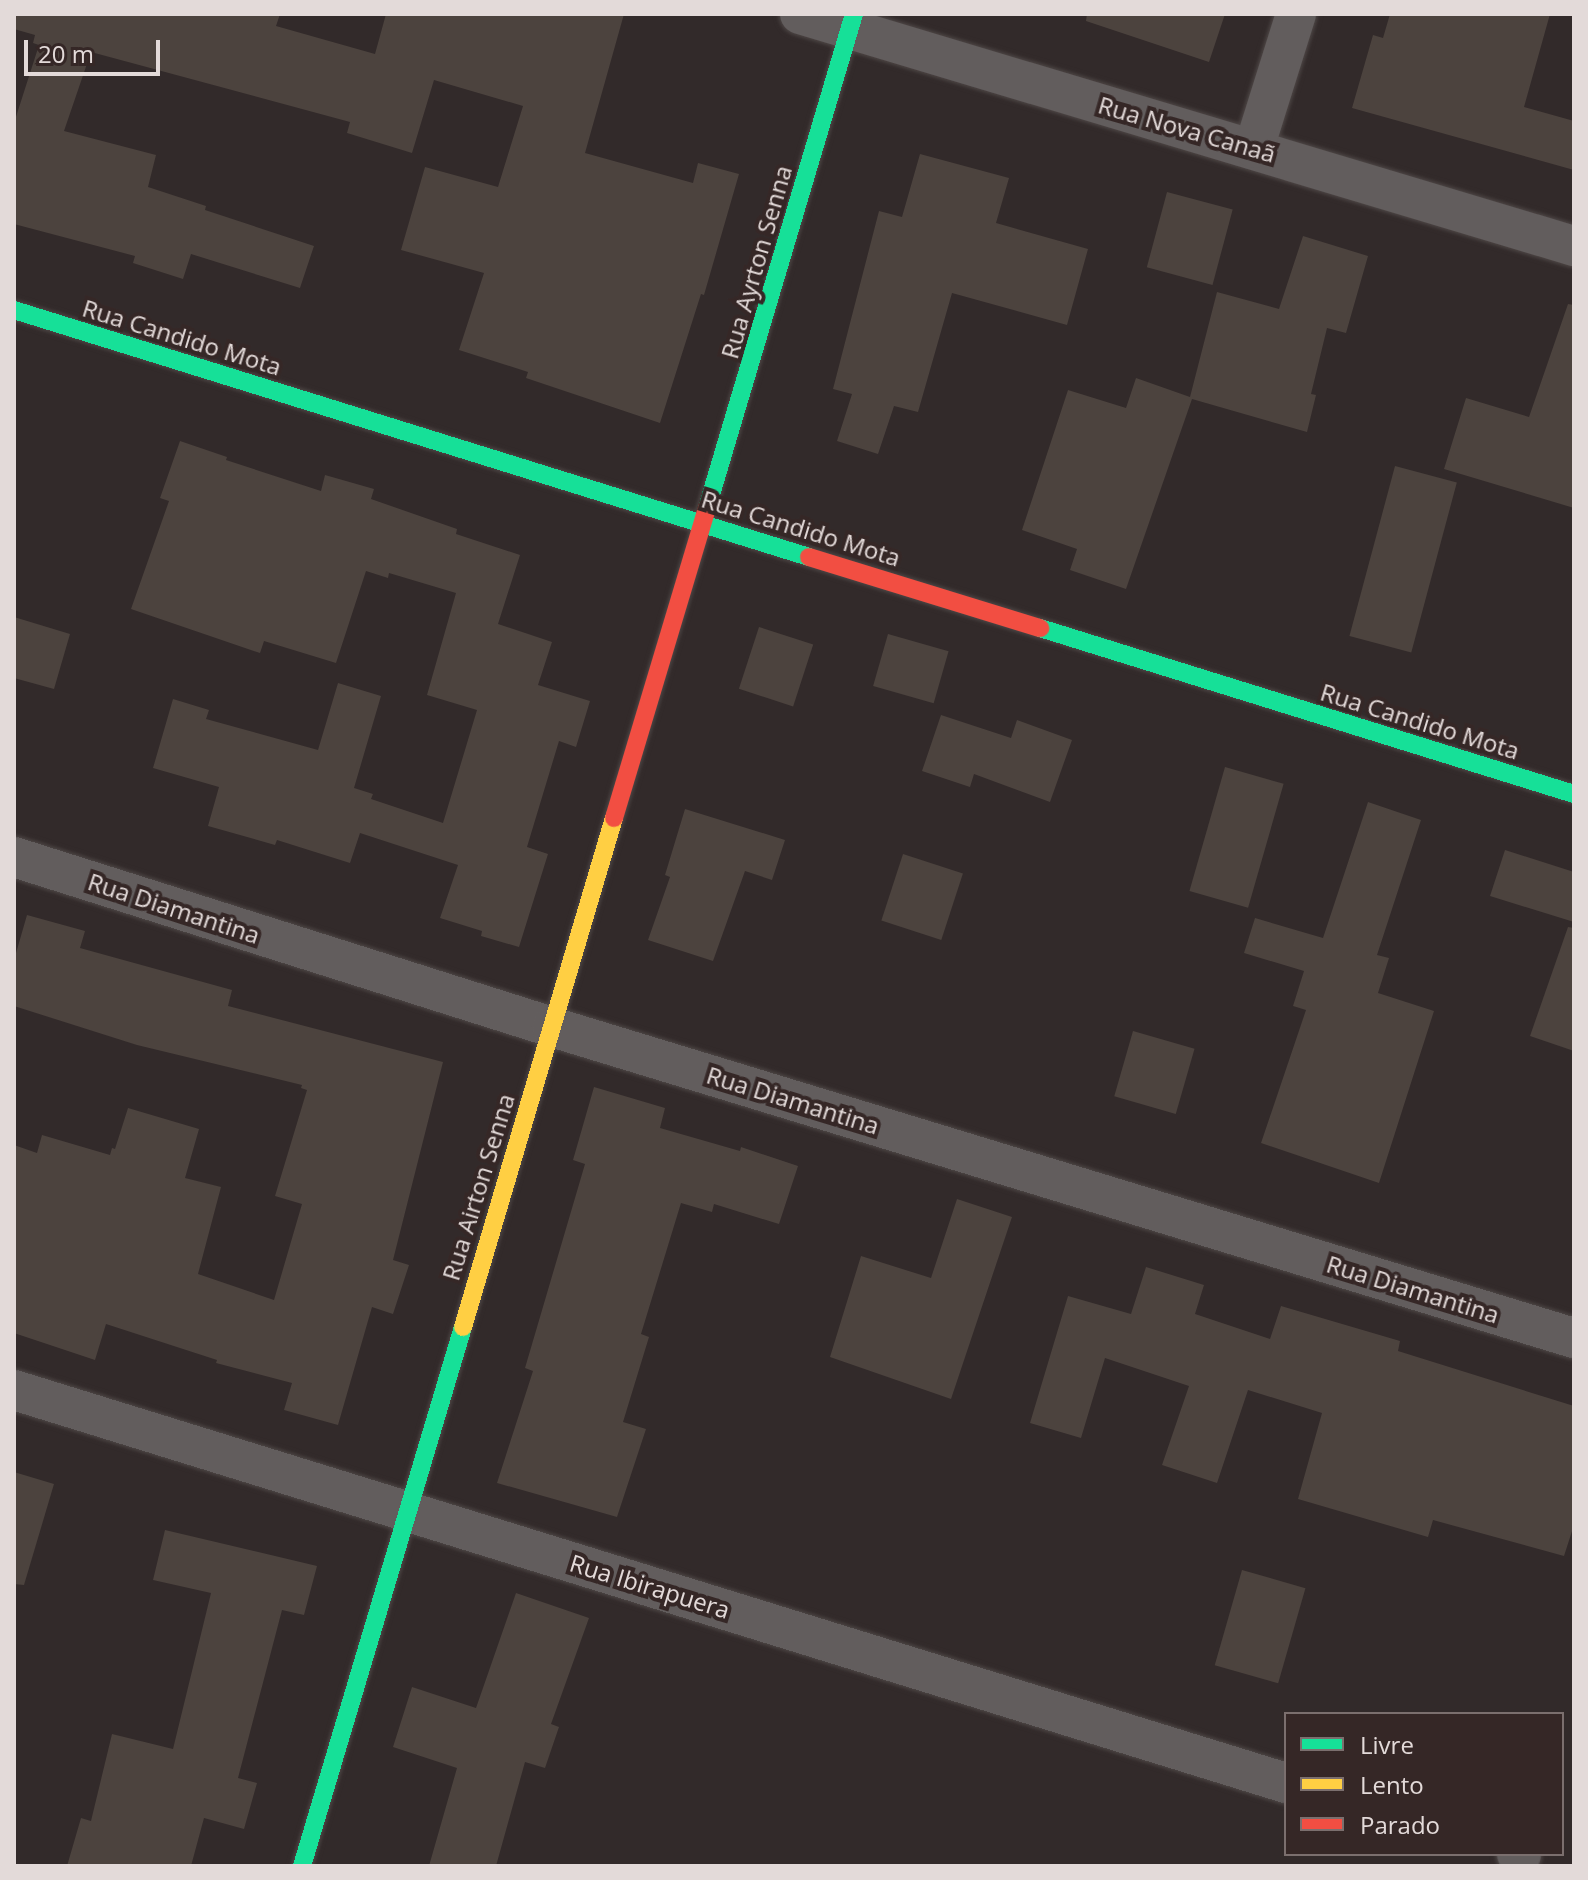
<!DOCTYPE html>
<meta charset="utf-8">
<style>
body{margin:0}
#map{position:relative;width:1588px;height:1880px;overflow:hidden;background:#322a2a;font-family:"Open Sans",sans-serif}
div>[style]{position:absolute}
[style*='--x']{left:calc(var(--x)*1px);top:calc(var(--y)*1px);width:calc(var(--w)*1px);rotate:calc(var(--a)*1deg)}
.building>*{inset:0;background:#4c433e;transform-origin:0 0}
.roads{filter:drop-shadow(0 0 2px #4e4746) drop-shadow(0 0 2px #4e4746)}
.street>*{height:40px;margin:-20px;padding:0 20px;transform-origin:20px;border-radius:20px;background:#625d5d}
.fast>*{height:18px;margin:-9px;padding:0 9px;transform-origin:9px;border-radius:9px;background:#16e098}
.slow>*{height:18px;margin:-9px;padding:0 9px;transform-origin:9px;border-radius:9px;background:#ffcf43}
.jam>*{height:18px;margin:-9px;padding:0 9px;transform-origin:9px;border-radius:9px;background:#f24e42}
span{translate:-50% -50%;white-space:nowrap;text-align:center;line-height:1.15;-webkit-text-stroke:8px #352726;paint-order:stroke}
.street-label{font-size:24px;color:#e3dad9}
.frame{position:absolute;inset:0;border:16px solid #e3dad9;pointer-events:none}
.legend{position:absolute;left:1284px;top:1712px;width:280px;height:144px;box-sizing:border-box;background:#352726;border:2px solid #7b6f6e;margin:0;padding:10px 14px;list-style:none;font-size:24px;color:#e3dad9}
.legend li{display:flex;align-items:center;gap:16px;height:40px}
.legend b{width:40px;border:2px solid #7b6f6e}
.scale{position:absolute;left:24px;top:40px;width:136px;height:36px;box-sizing:border-box;border:4px solid #e3dad9;border-top:0;padding-left:10px;font-size:24px;line-height:28px;white-space:nowrap;color:#e3dad9;-webkit-text-stroke:6px #352726;paint-order:stroke}
</style>
<div id="map">
<div class="building">
<div style="clip-path:polygon(14px 14px,280px 14px,276px 26px,375px 54px,386px 14px,624px 14px,585px 153px,693px 183px,698px 163px,739px 174px,704px 295px,701px 294px,660px 423px,526px 378px,528px 372px,459px 350px,484px 273px,401px 250px,425px 167px,498px 187px,523px 106px,434px 80px,412px 153px,347px 133px,350px 122px,91px 52px,64px 131px,156px 155px,148px 187px,206px 206px,205px 210px,314px 246px,300px 288px,191px 254px,183px 279px,133px 263px,135px 256px,14px 224px,14px 123px,39px 45px,33px 43px,35px 35px,14px 29px)"></div>
<div style="clip-path:polygon(1087px 14px,1225px 14px,1209px 62px,1086px 21px)"></div>
<div style="clip-path:polygon(1390px 14px,1550px 14px,1524px 107px,1574px 121px,1574px 170px,1352px 108px,1373px 35px,1383px 38px)"></div>
<div style="clip-path:polygon(920px 154px,1009px 178px,996px 223px,1088px 249px,1067px 325px,952px 293px,918px 412px,894px 406px,878px 454px,837px 441px,852px 394px,833px 389px,879px 211px,902px 217px)"></div>
<div style="left:1167px;top:192px;width:68px;height:78px;rotate:15deg"></div>
<div style="clip-path:polygon(1303px 236px,1368px 256px,1346px 333px,1327px 328px,1311px 394px,1316px 395px,1307px 432px,1192px 399px,1126px 589px,1070px 570px,1077px 549px,1022px 530px,1068px 390px,1126px 408px,1136px 378px,1190px 397px,1217px 292px,1279px 309px)"></div>
<div style="clip-path:polygon(1568px 304px,1574px 305px,1574px 508px,1444px 469px,1466px 398px,1529px 417px)"></div>
<div style="clip-path:polygon(180px 441px,227px 457px,226px 460px,321px 491px,325px 475px,374px 489px,371px 499px,457px 529px,456px 534px,520px 555px,498px 624px,552px 642px,538px 685px,590px 701px,576px 747px,559px 741px,527px 847px,548px 854px,519px 947px,481px 936px,482px 931px,440px 918px,458px 865px,360px 833px,350px 863px,277px 840px,275px 845px,208px 826px,219px 787px,153px 768px,173px 699px,209px 710px,206px 719px,318px 750px,338px 683px,381px 696px,354px 788px,373px 794px,371px 799px,443px 823px,477px 710px,427px 695px,456px 593px,389px 573px,388px 578px,366px 571px,336px 663px,264px 641px,260px 653px,131px 609px,169px 501px,160px 498px)"></div>
<div style="left:1395px;top:466px;width:64px;height:176px;rotate:15deg"></div>
<div style="clip-path:polygon(14px 617px,70px 634px,54px 689px,14px 678px)"></div>
<div style="left:759px;top:627px;width:57px;height:65px;rotate:18deg"></div>
<div style="left:888px;top:634px;width:63px;height:54px;rotate:16deg"></div>
<div style="clip-path:polygon(941px 715px,1011px 738px,1017px 720px,1072px 740px,1050px 802px,974px 774px,970px 787px,922px 771px)"></div>
<div style="left:1225px;top:767px;width:61px;height:129px;rotate:16deg"></div>
<div style="clip-path:polygon(1368px 802px,1421px 820px,1377px 955px,1389px 958px,1378px 993px,1434px 1011px,1379px 1183px,1261px 1143px,1306px 1010px,1293px 1006px,1304px 971px,1244px 953px,1255px 918px,1323px 938px)"></div>
<div style="clip-path:polygon(685px 809px,785px 840px,772px 880px,745px 871px,713px 961px,648px 940px,670px 877px,665px 875px)"></div>
<div style="clip-path:polygon(1505px 850px,1574px 872px,1574px 922px,1490px 896px)"></div>
<div style="left:903px;top:854px;width:63px;height:70px;rotate:18deg"></div>
<div style="clip-path:polygon(27px 915px,85px 931px,80px 948px,232px 990px,228px 1006px,443px 1062px,393px 1260px,409px 1265px,393px 1314px,372px 1307px,338px 1425px,284px 1410px,292px 1383px,216px 1363px,217px 1360px,106px 1324px,95px 1360px,14px 1333px,14px 1145px,37px 1153px,42px 1135px,110px 1155px,112px 1148px,115px 1149px,128px 1108px,199px 1129px,185px 1178px,221px 1187px,198px 1274px,274px 1300px,302px 1204px,275px 1196px,307px 1090px,301px 1088px,302px 1085px,137px 1045px,14px 1006px,14px 960px)"></div>
<div style="clip-path:polygon(1568px 927px,1574px 928px,1574px 1051px,1530px 1036px)"></div>
<div style="left:1133px;top:1031px;width:64px;height:68px;rotate:16deg"></div>
<div style="clip-path:polygon(594px 1087px,665px 1108px,660px 1128px,740px 1151px,741px 1147px,798px 1166px,779px 1224px,714px 1204px,712px 1212px,681px 1203px,641px 1334px,649px 1337px,623px 1422px,646px 1429px,617px 1517px,497px 1483px,533px 1371px,525px 1368px,585px 1164px,573px 1160px)"></div>
<div style="clip-path:polygon(957px 1199px,1012px 1217px,951px 1399px,830px 1357px,861px 1256px,931px 1278px)"></div>
<div style="clip-path:polygon(1146px 1267px,1204px 1285px,1195px 1314px,1270px 1339px,1281px 1306px,1400px 1341px,1398px 1351px,1574px 1406px,1574px 1525px,1564px 1556px,1433px 1520px,1428px 1537px,1298px 1499px,1322px 1413px,1248px 1390px,1217px 1483px,1162px 1465px,1189px 1386px,1105px 1358px,1081px 1438px,1030px 1423px,1068px 1296px,1131px 1314px)"></div>
<div style="clip-path:polygon(14px 1472px,54px 1484px,24px 1585px,14px 1584px)"></div>
<div style="clip-path:polygon(165px 1530px,317px 1566px,304px 1615px,282px 1610px,238px 1778px,257px 1783px,244px 1829px,204px 1818px,191px 1866px,67px 1866px,81px 1818px,91px 1821px,112px 1734px,173px 1749px,211px 1593px,153px 1580px)"></div>
<div style="left:1242px;top:1570px;width:66px;height:99px;rotate:16deg"></div>
<div style="clip-path:polygon(516px 1593px,589px 1618px,551px 1724px,559px 1727px,545px 1768px,525px 1762px,496px 1866px,429px 1866px,457px 1768px,393px 1747px,412px 1687px,476px 1708px)"></div>
</div>
<div class="roads">
<div class="street">
<div style="--x:800;--y:14;--w:808;--a:16.69"></div>
<div style="--x:1254;--y:148;--w:140;--a:-72.6"></div>
<div style="--x:14;--y:857;--w:564;--a:17.54"></div>
<div style="--x:552;--y:1027;--w:1068;--a:16.93"></div>
<div style="--x:14;--y:1390;--w:1331;--a:17.17"></div>
<div style="--x:1517;--y:1854;--w:4;--a:14"></div>
</div>
<div class="fast">
<div style="--x:14;--y:310;--w:832;--a:17.26"></div>
<div style="--x:707;--y:508;--w:515;--a:-73.43"></div>
<div style="--x:1040;--y:628;--w:559;--a:17.27"></div>
<div style="--x:302;--y:1866;--w:563;--a:-73.37"></div>
</div>
<div class="slow">
<div style="--x:463;--y:1327;--w:531;--a:-73.48"></div>
</div>
<div class="jam">
<div style="--x:809;--y:557;--w:242;--a:17.1"></div>
<div style="--x:614;--y:818;--w:324;--a:-73.3"></div>
</div>
</div>
<div class="street-label">
<span style="left:1187px;top:129px;rotate:16deg">Rua Nova Canaã</span>
<span style="left:756px;top:262px;rotate:-74deg">Rua Ayrton Senna</span>
<span style="left:182px;top:337px;rotate:17deg">Rua Candido Mota</span>
<span style="left:801px;top:528px;rotate:17deg">Rua Candido Mota</span>
<span style="left:1420px;top:721px;rotate:17deg">Rua Candido Mota</span>
<span style="left:174px;top:908px;rotate:18deg">Rua Diamantina</span>
<span style="left:793px;top:1100px;rotate:17deg">Rua Diamantina</span>
<span style="left:478px;top:1187px;rotate:-73deg">Rua Airton Senna</span>
<span style="left:1413px;top:1289px;rotate:17deg">Rua Diamantina</span>
<span style="left:650px;top:1586px;rotate:17deg">Rua Ibirapuera</span>
</div>
<div class="frame"></div>
<ul class="legend">
<li><b style="height:10px;background:#16e098"></b>Livre</li>
<li><b style="height:10px;background:#ffcf43"></b>Lento</li>
<li><b style="height:10px;background:#f24e42"></b>Parado</li>
</ul>
<div class="scale">20 m</div>
</div>
